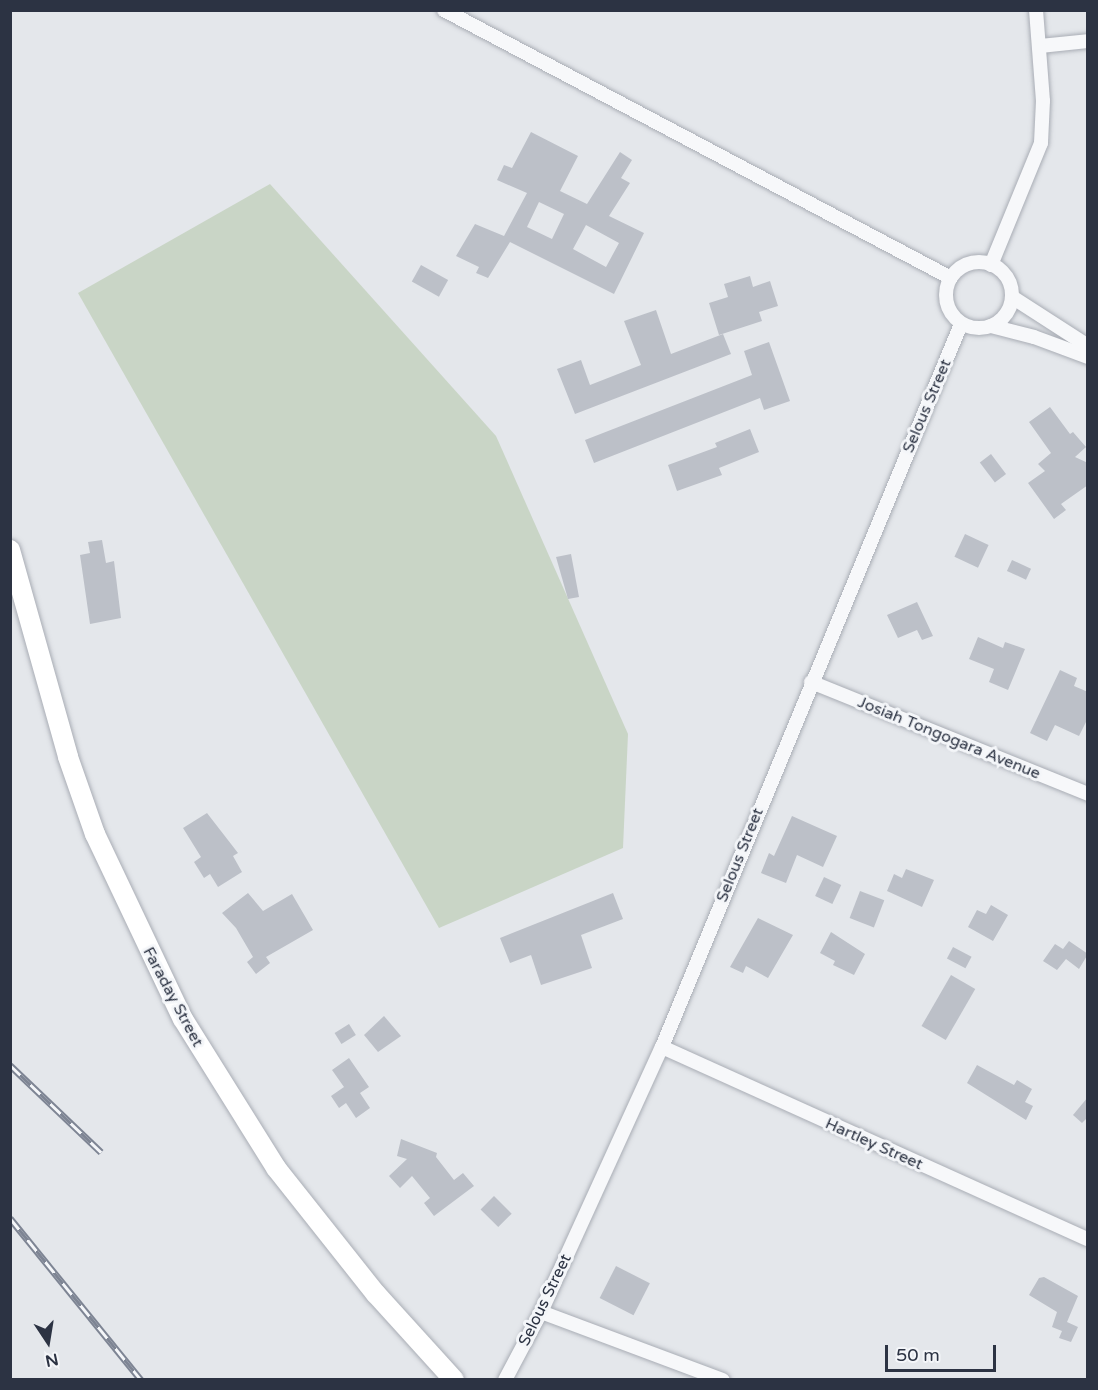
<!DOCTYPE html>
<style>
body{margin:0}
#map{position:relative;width:1098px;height:1390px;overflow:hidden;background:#e4e7eb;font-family:"Varela Round",sans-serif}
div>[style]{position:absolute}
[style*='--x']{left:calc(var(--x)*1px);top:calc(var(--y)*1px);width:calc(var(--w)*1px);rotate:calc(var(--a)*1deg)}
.green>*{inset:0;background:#c9d5c6}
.building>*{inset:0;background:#bcc0c8;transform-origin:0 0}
.roads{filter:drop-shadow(0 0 2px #a9adb5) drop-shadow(0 0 2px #a9adb5)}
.street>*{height:14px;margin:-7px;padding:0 7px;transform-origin:7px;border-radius:7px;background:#f7f8fa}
.street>.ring{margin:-7px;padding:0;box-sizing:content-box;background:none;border:14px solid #f7f8fa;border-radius:50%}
.secondary>*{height:20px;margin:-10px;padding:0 10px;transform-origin:10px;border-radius:10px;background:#fff}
.rail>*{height:7px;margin-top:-3.5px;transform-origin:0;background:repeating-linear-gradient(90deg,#f4f6f9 0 14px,#7e8594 0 28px);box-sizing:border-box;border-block:2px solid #7e8594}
span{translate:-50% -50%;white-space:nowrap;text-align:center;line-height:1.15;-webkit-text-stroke:6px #f4f6f9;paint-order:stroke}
.street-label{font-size:16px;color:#2c3343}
.frame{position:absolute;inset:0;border:12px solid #2c3343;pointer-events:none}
.north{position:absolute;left:18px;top:1312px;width:60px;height:60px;-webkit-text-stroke:4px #f4f6f9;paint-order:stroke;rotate:168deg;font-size:16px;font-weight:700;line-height:24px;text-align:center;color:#2c3343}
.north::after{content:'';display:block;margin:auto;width:21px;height:27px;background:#2c3343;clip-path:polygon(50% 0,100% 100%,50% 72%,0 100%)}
.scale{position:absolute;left:885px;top:1345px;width:111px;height:27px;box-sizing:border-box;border:3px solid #2c3343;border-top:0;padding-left:8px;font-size:18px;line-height:21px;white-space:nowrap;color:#2c3343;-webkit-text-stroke:4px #f4f6f9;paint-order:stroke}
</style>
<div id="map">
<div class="green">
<div style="clip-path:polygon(270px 184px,496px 436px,628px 734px,623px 848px,439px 928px,78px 293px)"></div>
</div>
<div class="building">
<div style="clip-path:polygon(evenodd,531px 132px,578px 156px,560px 191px,587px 204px,620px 152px,632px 160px,621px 178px,630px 183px,609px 216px,644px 233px,614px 294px,510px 242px,488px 278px,476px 273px,479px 267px,456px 256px,475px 224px,504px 236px,527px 193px,497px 180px,504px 165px,512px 168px,531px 132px,539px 202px,564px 214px,552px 239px,527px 227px,539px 202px,531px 132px,586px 225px,619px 243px,606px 267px,573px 249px,586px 225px)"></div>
<div style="left:421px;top:265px;width:31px;height:19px;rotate:29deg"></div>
<div style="clip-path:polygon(750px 276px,753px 287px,770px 281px,778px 306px,759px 312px,762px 321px,719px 335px,709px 303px,728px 297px,724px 284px)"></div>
<div style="clip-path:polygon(656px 310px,671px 354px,723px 334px,731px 354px,575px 414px,557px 369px,581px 360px,590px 385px,641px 365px,624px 321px)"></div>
<div style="clip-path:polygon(769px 342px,790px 401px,764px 410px,760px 398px,594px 463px,585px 440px,752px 375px,744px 351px)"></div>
<div style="clip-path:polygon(1050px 407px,1070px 434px,1073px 432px,1086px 447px,1075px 457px,1088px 463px,1088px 485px,1061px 504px,1066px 510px,1054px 519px,1028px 483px,1045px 471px,1038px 464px,1051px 453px,1029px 422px)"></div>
<div style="clip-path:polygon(750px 429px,759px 452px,719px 468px,722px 475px,677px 491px,668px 465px,717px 447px,715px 443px)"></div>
<div style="left:991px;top:454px;width:25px;height:14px;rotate:53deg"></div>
<div style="left:965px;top:534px;width:26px;height:25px;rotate:25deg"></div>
<div style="clip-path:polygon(102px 540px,106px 563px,114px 561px,121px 618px,90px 624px,80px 555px,90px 553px,88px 542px)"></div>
<div style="clip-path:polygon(571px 554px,579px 597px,568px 599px,556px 557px)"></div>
<div style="left:1012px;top:560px;width:21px;height:12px;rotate:25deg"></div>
<div style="clip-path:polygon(917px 602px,933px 636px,922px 640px,917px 630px,898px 638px,887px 615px)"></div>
<div style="clip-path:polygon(978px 637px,1003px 648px,1005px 642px,1025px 649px,1008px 690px,989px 682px,994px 669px,969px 659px)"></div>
<div style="clip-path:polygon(1060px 670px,1077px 678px,1074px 686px,1088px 692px,1088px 718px,1079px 736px,1055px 725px,1047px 741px,1030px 733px)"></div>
<div style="clip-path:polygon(207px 813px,238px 853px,233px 856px,242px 872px,218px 887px,210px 874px,204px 878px,194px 862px,201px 857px,183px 828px)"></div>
<div style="clip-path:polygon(792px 816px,837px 836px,823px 867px,797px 855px,786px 883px,761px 873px,769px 853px,774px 856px)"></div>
<div style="clip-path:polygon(906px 869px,934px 880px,922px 907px,887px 891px,894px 874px,902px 878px)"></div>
<div style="left:824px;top:877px;width:19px;height:21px;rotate:25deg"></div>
<div style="left:860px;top:891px;width:26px;height:29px;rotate:21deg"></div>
<div style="clip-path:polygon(248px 893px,263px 911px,292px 894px,313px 930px,266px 957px,270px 963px,256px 974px,247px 962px,253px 957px,236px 928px,222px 913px)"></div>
<div style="clip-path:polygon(613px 893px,623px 919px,581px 935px,592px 968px,541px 985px,531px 955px,510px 963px,500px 938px)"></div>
<div style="clip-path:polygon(991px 905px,1008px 915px,993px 941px,968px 927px,977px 910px,986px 914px)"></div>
<div style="clip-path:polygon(758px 918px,793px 935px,768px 978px,746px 966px,743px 973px,730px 967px)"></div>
<div style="clip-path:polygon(831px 932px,865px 954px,854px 975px,833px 965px,835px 961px,820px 953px)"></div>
<div style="clip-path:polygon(1069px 941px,1088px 954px,1079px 969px,1066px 959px,1057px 970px,1043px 961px,1055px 944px,1063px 949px)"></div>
<div style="left:953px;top:947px;width:21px;height:13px;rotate:28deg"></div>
<div style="left:951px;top:975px;width:28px;height:59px;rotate:30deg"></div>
<div style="clip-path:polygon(384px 1016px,401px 1036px,378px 1052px,364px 1035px)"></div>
<div style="left:349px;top:1024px;width:13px;height:17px;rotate:58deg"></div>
<div style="clip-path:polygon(349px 1058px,369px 1087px,360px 1093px,370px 1108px,356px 1118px,346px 1103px,339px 1108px,331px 1096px,344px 1087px,332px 1070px)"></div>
<div style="clip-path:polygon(977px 1065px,1014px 1085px,1017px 1080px,1032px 1089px,1025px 1102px,1033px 1106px,1026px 1120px,967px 1083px)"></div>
<div style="clip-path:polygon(1088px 1097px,1088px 1117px,1082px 1123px,1073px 1115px)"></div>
<div style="clip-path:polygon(401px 1139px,437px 1153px,436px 1157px,454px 1180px,463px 1173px,474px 1186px,434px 1216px,424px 1203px,430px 1198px,412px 1176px,400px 1188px,389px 1176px,407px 1159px,397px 1156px)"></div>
<div style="left:494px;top:1196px;width:25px;height:19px;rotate:45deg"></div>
<div style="left:616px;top:1266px;width:38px;height:36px;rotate:27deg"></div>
<div style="clip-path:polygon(1044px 1277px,1078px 1296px,1067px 1322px,1078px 1327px,1071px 1342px,1059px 1338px,1062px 1331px,1052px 1327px,1057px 1312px,1029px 1295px,1039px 1278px)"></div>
</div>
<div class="roads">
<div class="street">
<div style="--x:444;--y:10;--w:573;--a:27.86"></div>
<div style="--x:1040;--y:46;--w:48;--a:-5.9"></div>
<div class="ring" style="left:946px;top:262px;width:52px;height:52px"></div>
<div style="--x:991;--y:265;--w:132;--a:-67.7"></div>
<div style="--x:1041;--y:143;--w:42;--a:-87.3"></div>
<div style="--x:1043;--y:101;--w:91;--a:-94.4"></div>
<div style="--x:1012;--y:297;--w:90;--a:32.8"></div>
<div style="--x:991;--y:326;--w:44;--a:14.3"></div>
<div style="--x:1034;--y:337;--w:58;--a:20.3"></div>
<div style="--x:811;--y:682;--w:299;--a:22"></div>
<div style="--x:662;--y:1047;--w:467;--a:24.3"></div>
<div style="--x:541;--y:1312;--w:194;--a:20.5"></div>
<div style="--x:505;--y:1380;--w:77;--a:-62.1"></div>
<div style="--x:541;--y:1312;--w:291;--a:-65.5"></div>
<div style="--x:662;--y:1047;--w:782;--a:-67.53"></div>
</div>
<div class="secondary">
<div style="--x:10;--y:550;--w:215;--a:74.3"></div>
<div style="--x:68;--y:757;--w:82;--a:70.7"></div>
<div style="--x:95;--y:834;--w:205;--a:64.6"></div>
<div style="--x:183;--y:1019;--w:176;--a:58"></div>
<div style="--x:276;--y:1168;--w:161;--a:51.6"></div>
<div style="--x:376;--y:1294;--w:116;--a:47.8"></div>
</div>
</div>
<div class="rail">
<div style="--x:10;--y:1065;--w:126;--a:43.7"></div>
<div style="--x:10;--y:1218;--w:208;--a:51"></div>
</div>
<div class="street-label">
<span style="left:927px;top:406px;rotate:-67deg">Selous Street</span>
<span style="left:949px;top:738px;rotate:22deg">Josiah Tongogara Avenue</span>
<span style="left:740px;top:855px;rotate:-68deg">Selous Street</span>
<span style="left:173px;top:997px;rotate:62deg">Faraday Street</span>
<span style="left:874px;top:1144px;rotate:24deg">Hartley Street</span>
<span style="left:545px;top:1300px;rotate:-64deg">Selous Street</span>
</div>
<div class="frame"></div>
<div class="north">N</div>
<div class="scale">50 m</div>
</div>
